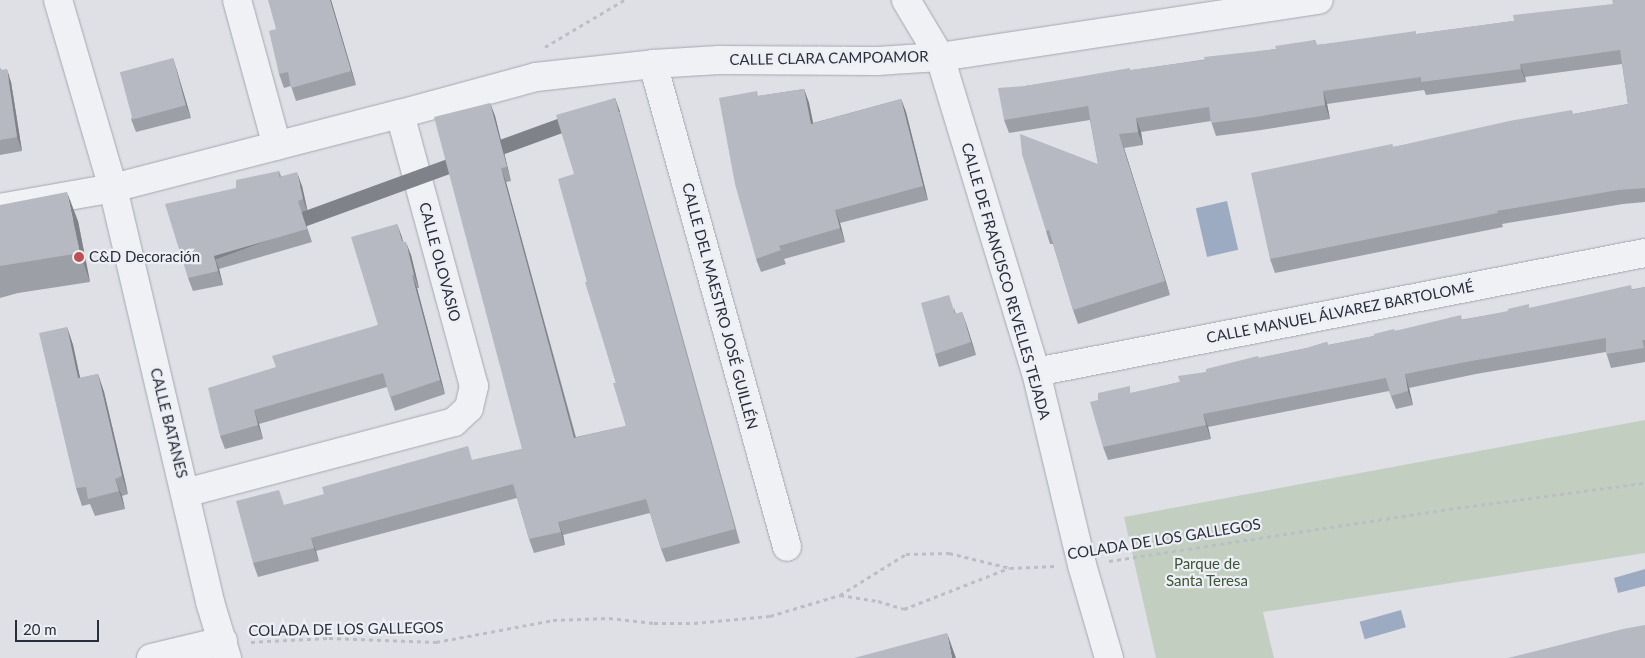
<!DOCTYPE html>
<meta charset="utf-8">
<style>
body{margin:0}
#map{position:relative;width:1645px;height:658px;overflow:hidden;background:#dee0e6;font-family:Lato,sans-serif}
div>[style]{position:absolute}
[style*='--x']{left:calc(var(--x)*1px);top:calc(var(--y)*1px);width:calc(var(--w)*1px);rotate:calc(var(--a)*1deg)}
.green>*{inset:0;background:#c2cfc0}
.water>*{inset:0;background:#9dabc2;transform-origin:0 0}
.path>*{height:3px;margin-top:-1.5px;transform-origin:0;background:repeating-linear-gradient(90deg,#bcbec5 0 4px,transparent 0 8px)}
.roads{filter:drop-shadow(0 0 1px #a4a7af) drop-shadow(0 0 1px #a4a7af)}
.minor>*{height:28px;margin:-14px;padding:0 14px;transform-origin:14px;border-radius:14px;background:#f0f1f5}
.wall>*{inset:0;background:#9d9fa7}
.shaded-wall>*{inset:0;background:#7f8288;transform-origin:0 0}
.building>*{inset:0;background:#b6b9c2;transform-origin:0 0}
.dots>*{width:14px;height:14px;translate:-50% -50%;box-sizing:border-box;border:2px solid #edeff4;border-radius:50%}
span{translate:-50% -50%;white-space:nowrap;text-align:center;line-height:1.15;-webkit-text-stroke:4.5px #edeff4;paint-order:stroke}
.street-label{font-size:15px;color:#292e3b}
.poi-label{font-size:15px;color:#292e3b}
.left{translate:0 -50%;text-align:left}
.park-label{font-size:15px;color:#3a5538}
.scale{position:absolute;left:15px;top:620px;width:84px;height:22px;box-sizing:border-box;border:2px solid #292e3b;border-top:0;padding-left:6px;font-size:15px;line-height:18px;white-space:nowrap;color:#292e3b;-webkit-text-stroke:4px #edeff4;paint-order:stroke}
</style>
<div id="map">
<div class="green">
<div style="clip-path:polygon(1645px 420px,1645px 553px,1263px 612px,1274px 658px,1156px 658px,1124px 517px)"></div>
</div>
<div class="water">
<div style="left:1227px;top:201px;width:50px;height:32px;rotate:77deg"></div>
<div style="clip-path:polygon(1645px 569px,1645px 586px,1618px 593px,1614px 578px)"></div>
<div style="left:1401px;top:610px;width:18px;height:43px;rotate:74deg"></div>
</div>
<div class="path">
<div style="--x:545;--y:47;--w:92;--a:-30.7"></div>
<div style="--x:1109;--y:561;--w:344;--a:-8.7"></div>
<div style="--x:1449;--y:509;--w:198;--a:-7.6"></div>
<div style="--x:840;--y:595;--w:38;--a:9"></div>
<div style="--x:878;--y:601;--w:27;--a:17"></div>
<div style="--x:904;--y:609;--w:113;--a:-21.3"></div>
<div style="--x:251;--y:642;--w:78;--a:-2.9"></div>
<div style="--x:329;--y:638;--w:107;--a:2.1"></div>
<div style="--x:436;--y:642;--w:119;--a:-10.6"></div>
<div style="--x:553;--y:620;--w:56;--a:-2"></div>
<div style="--x:609;--y:618;--w:45;--a:6.3"></div>
<div style="--x:654;--y:623;--w:40;--a:0"></div>
<div style="--x:694;--y:623;--w:76;--a:-5.3"></div>
<div style="--x:770;--y:616;--w:73;--a:-16.7"></div>
<div style="--x:840;--y:595;--w:78;--a:-31.8"></div>
<div style="--x:906;--y:554;--w:43;--a:-1.3"></div>
<div style="--x:949;--y:553;--w:63;--a:13.8"></div>
<div style="--x:1010;--y:568;--w:45;--a:-2.5"></div>
</div>
<div class="roads">
<div class="minor">
<div style="--x:58;--y:0;--w:196;--a:73.7"></div>
<div style="--x:113;--y:188;--w:425;--a:76.8"></div>
<div style="--x:210;--y:602;--w:59;--a:73.1"></div>
<div style="--x:237;--y:0;--w:151;--a:74.7"></div>
<div style="--x:906;--y:0;--w:66;--a:59.2"></div>
<div style="--x:940;--y:57;--w:329;--a:73.1"></div>
<div style="--x:1036;--y:372;--w:198;--a:76.6"></div>
<div style="--x:1082;--y:565;--w:97;--a:73.8"></div>
<div style="--x:653;--y:64;--w:501;--a:74.49"></div>
<div style="--x:400;--y:114;--w:141;--a:-15.2"></div>
<div style="--x:536;--y:77;--w:118;--a:-6.3"></div>
<div style="--x:653;--y:64;--w:66;--a:-3.5"></div>
<div style="--x:719;--y:60;--w:158;--a:0.4"></div>
<div style="--x:877;--y:61;--w:63;--a:-3.6"></div>
<div style="--x:940;--y:57;--w:383;--a:-8.6"></div>
<div style="--x:0;--y:208;--w:115;--a:-10"></div>
<div style="--x:113;--y:188;--w:296;--a:-14.5"></div>
<div style="--x:400;--y:114;--w:282;--a:74.8"></div>
<div style="--x:474;--y:386;--w:23;--a:103"></div>
<div style="--x:469;--y:408;--w:21;--a:137"></div>
<div style="--x:454;--y:422;--w:277;--a:165.2"></div>
<div style="--x:1036;--y:372;--w:621;--a:-11.06"></div>
<div style="--x:151;--y:658;--w:74;--a:-13.3"></div>
</div>
</div>
<div class="wall">
<div style="clip-path:polygon(331px 0,356px 85px,296px 101px,291px 86px,284px 88px,279px 74px,276px 29px)"></div>
<div style="clip-path:polygon(1645px 0,1645px 202px,1623px 204px,1502px 224px,1503px 227px,1275px 273px,1270px 259px,1392px 144px,1393px 147px,1628px 104px,1622px 64px,1525px 77px,1526px 82px,1426px 95px,1424px 90px,1327px 104px,1330px 119px,1261px 130px,1216px 136px,1211px 121px,1141px 132px,1143px 145px,1124px 148px,1170px 295px,1078px 324px,1073px 310px,1053px 244px,1050px 244px,1046px 231px,1098px 164px,1090px 120px,1009px 133px,1004px 120px,1025px 86px,1276px 49px,1315px 40px,1317px 45px,1417px 34px,1514px 21px)"></div>
<div style="clip-path:polygon(173px 58px,177px 71px,191px 118px,136px 132px,131px 119px)"></div>
<div style="clip-path:polygon(0 67px,1px 70px,11px 82px,22px 151px,0 155px)"></div>
<div style="clip-path:polygon(804px 89px,809px 103px,813px 123px,901px 99px,906px 112px,928px 200px,840px 223px,845px 242px,784px 259px,786px 264px,761px 272px,756px 259px,758px 96px)"></div>
<div style="clip-path:polygon(490px 103px,495px 116px,511px 181px,506px 182px,576px 437px,626px 426px,616px 383px,587px 282px,574px 174px,620px 112px,740px 543px,666px 562px,661px 549px,650px 513px,563px 535px,565px 545px,534px 553px,529px 539px,517px 498px,316px 551px,319px 561px,258px 577px,253px 563px,285px 505px,473px 460px,522px 449px)"></div>
<div style="clip-path:polygon(279px 171px,281px 176px,302px 186px,308px 213px,303px 215px,312px 242px,219px 269px,223px 285px,193px 291px,188px 278px,236px 188px)"></div>
<div style="clip-path:polygon(0 205px,78px 221px,90px 282px,18px 293px,0 298px)"></div>
<div style="clip-path:polygon(397px 224px,403px 242px,411px 255px,419px 288px,417px 288px,445px 394px,395px 411px,387px 387px,259px 424px,263px 439px,225px 449px,220px 436px,276px 367px,378px 325px)"></div>
<div style="clip-path:polygon(1645px 287px,1645px 362px,1611px 368px,1606px 352px,1476px 374px,1409px 388px,1413px 405px,1396px 409px,1389px 391px,1208px 427px,1211px 439px,1108px 460px,1103px 447px,1133px 393px,1180px 382px,1206px 372px,1259px 358px,1307px 348px,1327px 342px,1328px 345px,1374px 336px,1395px 331px,1530px 308px)"></div>
<div style="clip-path:polygon(954px 308px,956px 314px,962px 312px,976px 355px,939px 367px,935px 354px)"></div>
<div style="clip-path:polygon(67px 327px,73px 345px,80px 378px,98px 374px,104px 392px,128px 494px,122px 496px,125px 509px,95px 516px,90px 504px,82px 506px,76px 488px)"></div>
</div>
<div class="shaded-wall">
<div style="clip-path:polygon(330px 0,331px 0,356px 85px,351px 71px)"></div>
<div style="clip-path:polygon(173px 58px,177px 71px,191px 118px,186px 105px)"></div>
<div style="clip-path:polygon(1520px 64px,1525px 77px,1526px 82px,1521px 69px)"></div>
<div style="clip-path:polygon(7px 69px,11px 82px,22px 151px,17px 137px)"></div>
<div style="clip-path:polygon(804px 89px,809px 103px,816px 137px,811px 124px)"></div>
<div style="clip-path:polygon(1323px 91px,1327px 104px,1330px 119px,1325px 105px)"></div>
<div style="left:615px;top:98px;width:15px;height:447px;rotate:70deg"></div>
<div style="clip-path:polygon(901px 99px,906px 112px,928px 200px,923px 186px)"></div>
<div style="clip-path:polygon(490px 103px,495px 116px,511px 181px,507px 167px)"></div>
<div style="clip-path:polygon(1136px 118px,1141px 132px,1143px 145px,1138px 132px)"></div>
<div style="clip-path:polygon(1119px 134px,1124px 148px,1170px 295px,1165px 281px)"></div>
<div style="clip-path:polygon(501px 168px,506px 182px,579px 451px,574px 438px)"></div>
<div style="clip-path:polygon(297px 172px,302px 186px,308px 213px,303px 199px)"></div>
<div style="clip-path:polygon(67px 192px,78px 221px,90px 282px,80px 253px)"></div>
<div style="clip-path:polygon(835px 210px,840px 223px,845px 242px,840px 228px)"></div>
<div style="clip-path:polygon(397px 224px,402px 237px,406px 255px,402px 241px)"></div>
<div style="clip-path:polygon(406px 242px,411px 255px,419px 288px,414px 275px)"></div>
<div style="clip-path:polygon(214px 256px,219px 269px,223px 285px,218px 271px)"></div>
<div style="clip-path:polygon(412px 275px,417px 288px,445px 394px,440px 380px)"></div>
<div style="clip-path:polygon(962px 312px,967px 326px,976px 355px,971px 342px)"></div>
<div style="clip-path:polygon(67px 327px,73px 345px,84px 396px,78px 378px)"></div>
<div style="clip-path:polygon(98px 374px,104px 392px,128px 494px,122px 476px)"></div>
<div style="clip-path:polygon(1405px 374px,1409px 388px,1413px 405px,1408px 391px)"></div>
<div style="clip-path:polygon(254px 410px,259px 424px,263px 439px,258px 425px)"></div>
<div style="clip-path:polygon(1203px 414px,1208px 427px,1211px 439px,1206px 425px)"></div>
<div style="clip-path:polygon(115px 479px,122px 496px,125px 509px)"></div>
<div style="clip-path:polygon(558px 522px,563px 535px,565px 545px,561px 532px)"></div>
<div style="clip-path:polygon(311px 538px,316px 551px,319px 561px,314px 548px)"></div>
<div style="clip-path:polygon(947px 633px,956px 658px,952px 658px)"></div>
</div>
<div class="building">
<div style="clip-path:polygon(268px 0,330px 0,351px 71px,291px 88px,288px 72px,279px 74px,269px 31px,276px 29px)"></div>
<div style="clip-path:polygon(1612px 0,1645px 0,1645px 188px,1618px 190px,1497px 211px,1498px 213px,1270px 259px,1251px 173px,1392px 144px,1393px 147px,1509px 121px,1572px 110px,1573px 114px,1628px 104px,1620px 50px,1520px 64px,1521px 69px,1421px 82px,1421px 77px,1323px 91px,1325px 105px,1256px 117px,1211px 123px,1209px 107px,1136px 118px,1138px 132px,1119px 134px,1165px 281px,1073px 310px,1049px 230px,1046px 231px,1022px 154px,1020px 134px,1098px 164px,1088px 106px,1004px 120px,998px 88px,1025px 86px,1130px 68px,1130px 70px,1205px 60px,1204px 57px,1276px 49px,1275px 46px,1315px 40px,1317px 45px,1416px 31px,1416px 34px,1514px 21px,1513px 15px,1613px 4px)"></div>
<div style="left:173px;top:58px;width:49px;height:55px;rotate:75deg"></div>
<div style="clip-path:polygon(7px 69px,17px 137px,0 140px,0 70px)"></div>
<div style="clip-path:polygon(804px 89px,811px 124px,901px 99px,923px 186px,835px 210px,840px 228px,779px 246px,781px 250px,756px 259px,735px 184px,719px 98px,757px 91px,758px 96px)"></div>
<div style="clip-path:polygon(615px 98px,735px 529px,661px 549px,646px 499px,558px 522px,561px 532px,529px 539px,513px 484px,311px 538px,314px 548px,253px 563px,236px 501px,279px 490px,284px 505px,324px 494px,322px 487px,468px 446px,472px 460px,522px 449px,434px 117px,490px 103px,507px 167px,501px 168px,574px 438px,626px 426px,613px 383px,616px 383px,585px 282px,587px 282px,558px 179px,574px 174px,556px 115px)"></div>
<div style="clip-path:polygon(279px 171px,279px 177px,297px 172px,303px 199px,298px 201px,307px 229px,214px 256px,218px 271px,188px 278px,165px 204px,236px 188px,236px 180px)"></div>
<div style="clip-path:polygon(67px 192px,80px 253px,0 266px,0 205px)"></div>
<div style="clip-path:polygon(397px 224px,402px 241px,406px 242px,414px 275px,412px 275px,440px 380px,390px 397px,383px 373px,254px 410px,258px 425px,220px 436px,208px 388px,276px 367px,272px 356px,378px 325px,351px 237px)"></div>
<div style="clip-path:polygon(1631px 285px,1632px 290px,1645px 287px,1645px 340px,1642px 340px,1644px 348px,1606px 354px,1606px 338px,1471px 361px,1405px 374px,1408px 391px,1391px 396px,1386px 378px,1203px 414px,1206px 425px,1103px 447px,1090px 402px,1098px 400px,1098px 393px,1130px 386px,1130px 393px,1180px 382px,1178px 376px,1206px 372px,1206px 369px,1258px 356px,1259px 358px,1307px 348px,1327px 342px,1328px 345px,1374px 336px,1374px 334px,1394px 329px,1395px 331px,1461px 315px,1462px 320px,1508px 311px,1508px 309px,1529px 304px,1529px 308px)"></div>
<div style="clip-path:polygon(949px 295px,955px 314px,962px 312px,971px 342px,935px 354px,921px 303px)"></div>
<div style="clip-path:polygon(67px 327px,78px 378px,98px 374px,122px 476px,115px 479px,119px 491px,88px 499px,86px 487px,76px 488px,39px 333px)"></div>
<div style="clip-path:polygon(1645px 625px,1645px 658px,1508px 658px,1623px 629px)"></div>
<div style="clip-path:polygon(947px 633px,952px 658px,854px 658px)"></div>
</div>
<div class="dots">
<div style="left:79px;top:257px;background:#be5055"></div>
</div>
<div class="street-label">
<span style="left:829px;top:58px;rotate:-1deg">CALLE CLARA CAMPOAMOR</span>
<span style="left:440px;top:262px;rotate:75deg">CALLE OLOVASIO</span>
<span style="left:1006px;top:281px;rotate:74deg">CALLE DE FRANCISCO REVELLES TEJADA</span>
<span style="left:720px;top:306px;rotate:75deg">CALLE DEL MAESTRO JOSÉ GUILLÉN</span>
<span style="left:1340px;top:312px;rotate:-11deg">CALLE MANUEL ÁLVAREZ BARTOLOMÉ</span>
<span style="left:169px;top:423px;rotate:76deg">CALLE BATANES</span>
<span style="left:1164px;top:539px;rotate:-9deg">COLADA DE LOS GALLEGOS</span>
<span style="left:346px;top:629px;rotate:-1deg">COLADA DE LOS GALLEGOS</span>
</div>
<div class="poi-label">
<span class="left" style="left:89px;top:257px">C&amp;D Decoración</span>
</div>
<div class="park-label">
<span style="left:1207px;top:572px">Parque de<br>Santa Teresa</span>
</div>
<div class="scale">20 m</div>
</div>
